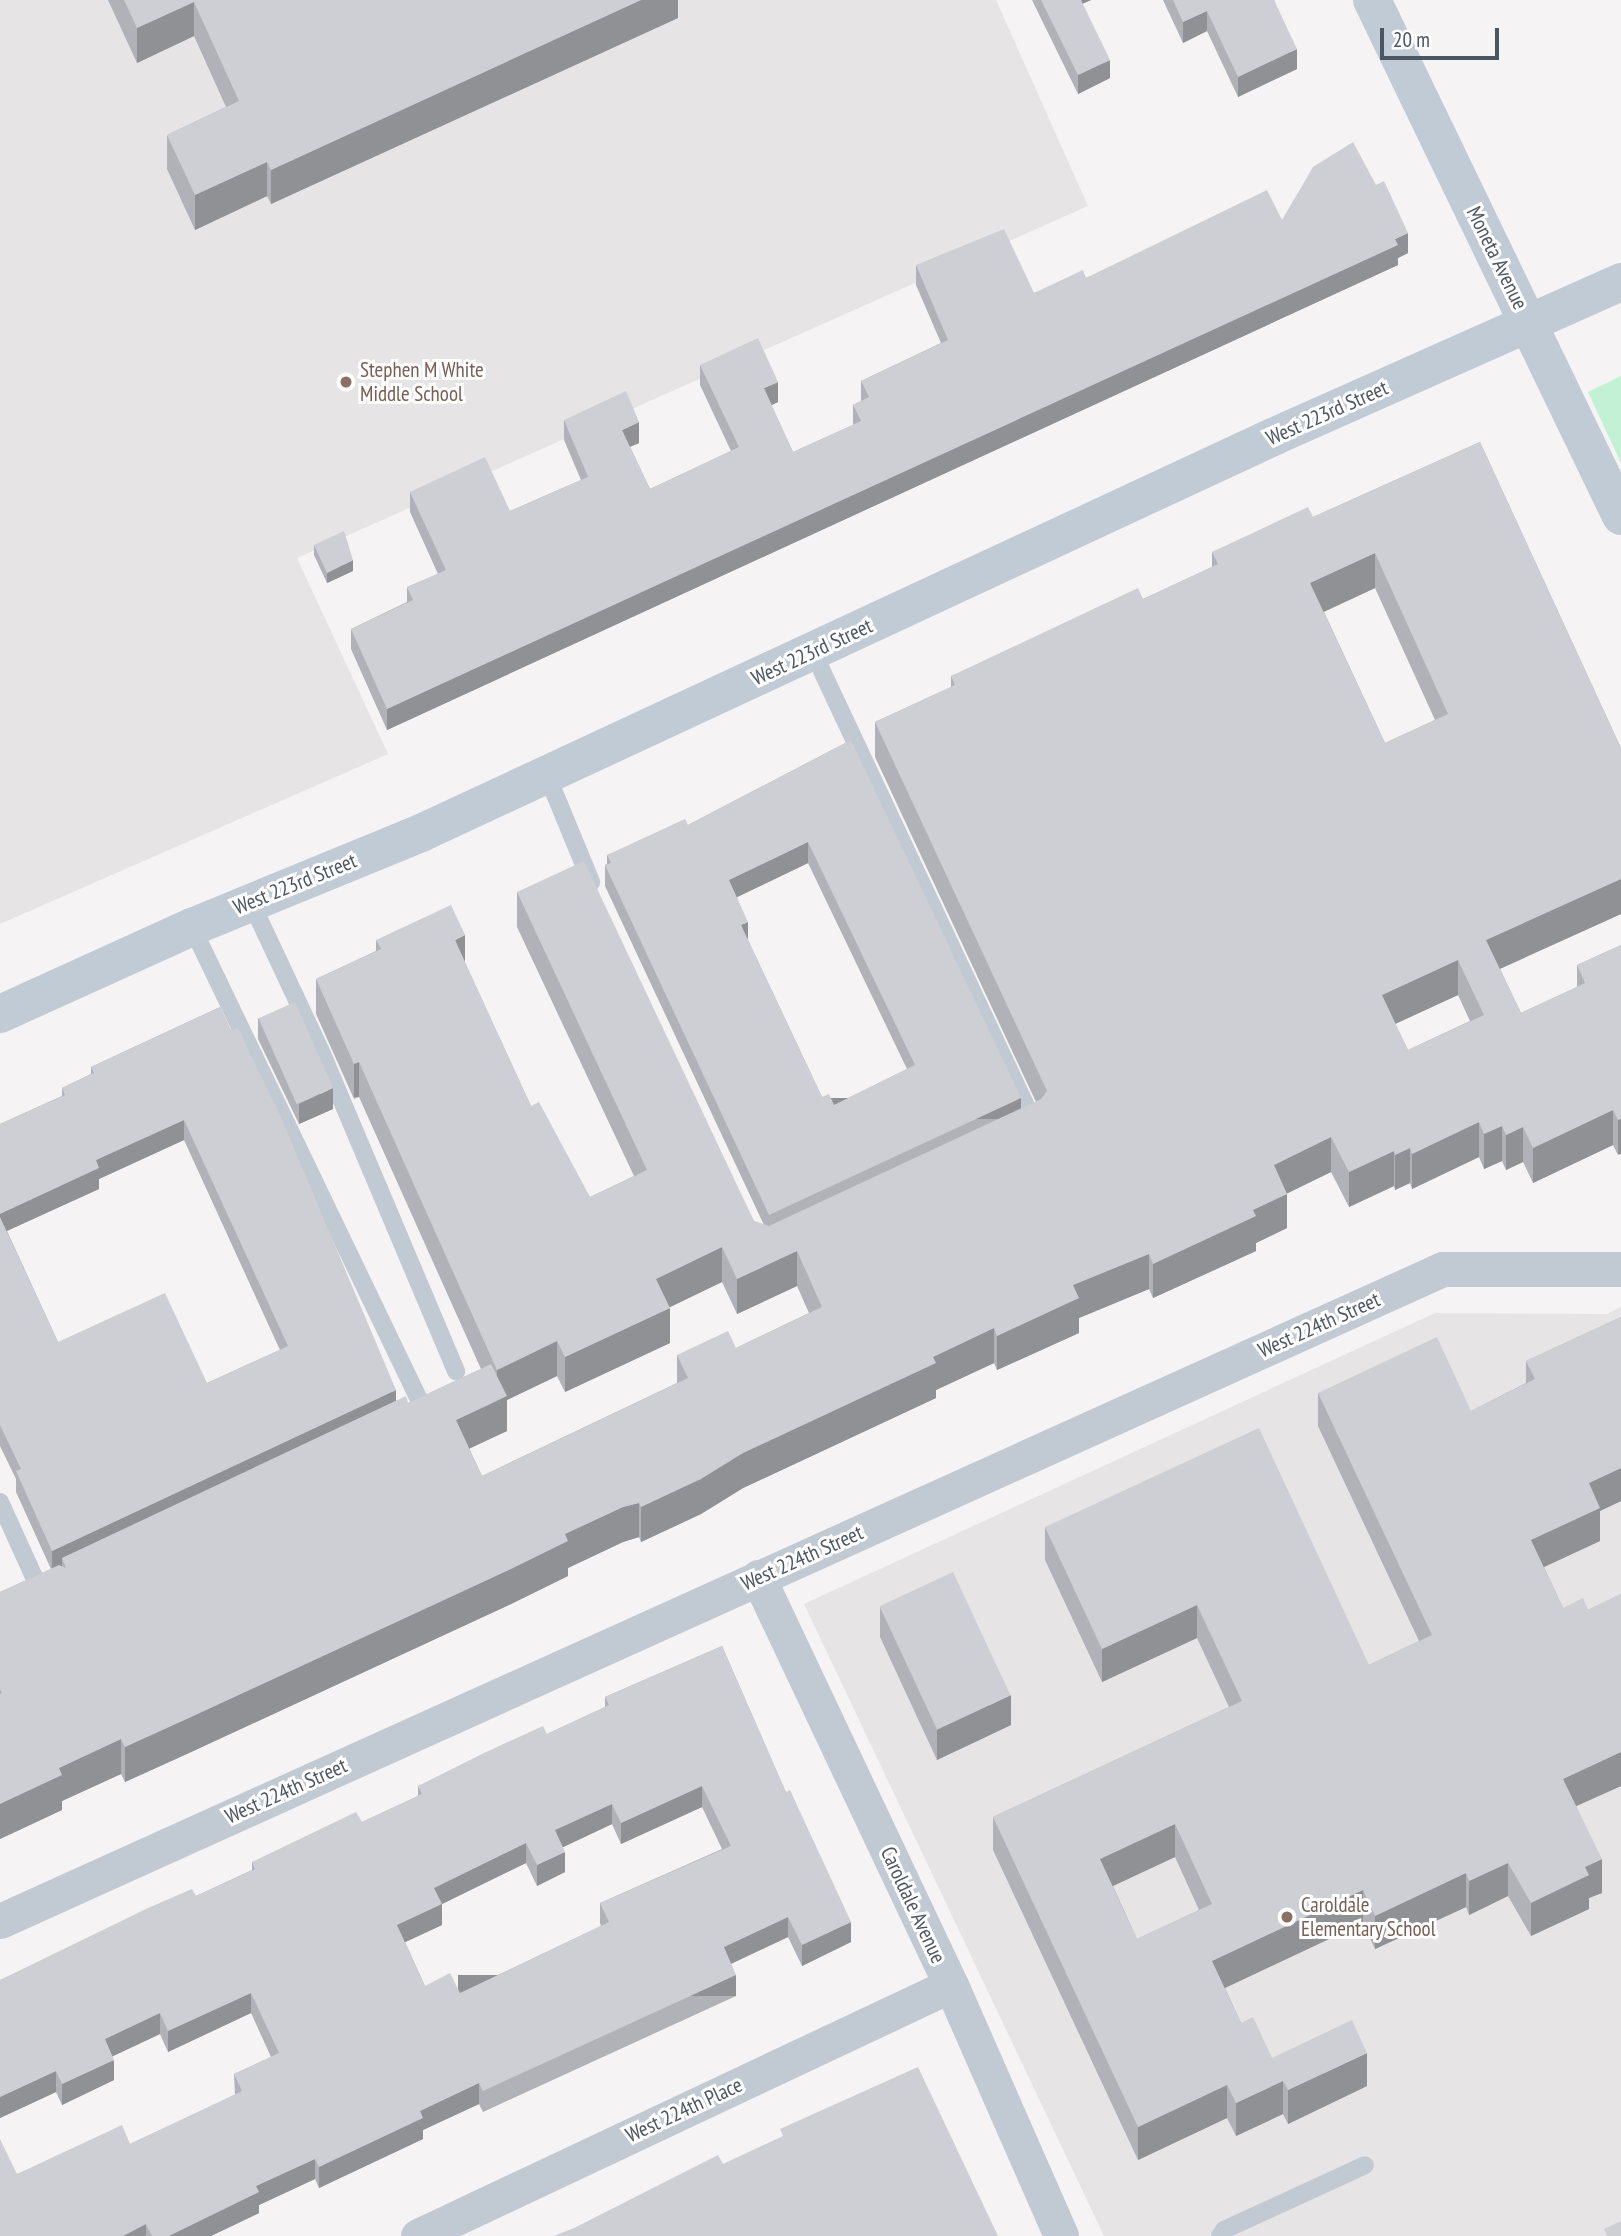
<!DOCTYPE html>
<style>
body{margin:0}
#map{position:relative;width:1621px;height:2236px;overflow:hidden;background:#f5f3f3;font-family:"PT Sans Narrow",sans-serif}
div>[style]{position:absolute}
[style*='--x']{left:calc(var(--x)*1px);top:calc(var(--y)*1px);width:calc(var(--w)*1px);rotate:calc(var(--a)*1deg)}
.education>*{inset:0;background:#e6e4e5}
.green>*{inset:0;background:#c3f1d5}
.lane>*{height:18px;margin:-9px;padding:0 9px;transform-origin:9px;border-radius:9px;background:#c1cad2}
.street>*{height:35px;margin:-17.5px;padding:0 17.5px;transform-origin:17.5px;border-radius:17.5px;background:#c1cad2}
.secondary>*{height:38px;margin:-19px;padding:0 19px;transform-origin:19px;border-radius:19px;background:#c1cbd6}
.wall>*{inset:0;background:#b0b2b7}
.shaded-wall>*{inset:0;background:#909195;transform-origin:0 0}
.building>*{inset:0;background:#cdcfd5;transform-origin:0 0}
.dots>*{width:19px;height:19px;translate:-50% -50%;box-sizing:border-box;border:4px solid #fff;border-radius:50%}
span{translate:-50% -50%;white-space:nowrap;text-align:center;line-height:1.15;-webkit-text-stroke:6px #fff;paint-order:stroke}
.street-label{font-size:21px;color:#4a5661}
.education-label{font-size:21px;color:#785e54}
.left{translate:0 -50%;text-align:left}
.scale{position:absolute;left:1380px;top:28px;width:119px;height:32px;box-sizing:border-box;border:4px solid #4a5661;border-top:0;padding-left:9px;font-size:21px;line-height:24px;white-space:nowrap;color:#4a5661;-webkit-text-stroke:5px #fff;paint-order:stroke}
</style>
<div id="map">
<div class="education">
<div style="clip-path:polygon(0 0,996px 0,1088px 206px,297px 558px,388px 754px,0 924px)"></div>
<div style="clip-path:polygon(1621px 1307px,1621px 2230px,1607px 2236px,1104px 2236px,804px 1604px,1435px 1313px,1607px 1314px)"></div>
</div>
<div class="green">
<div style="clip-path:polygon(1621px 376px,1621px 463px,1588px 392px)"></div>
</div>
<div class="lane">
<div style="--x:813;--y:652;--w:523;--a:64.86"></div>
<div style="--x:547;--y:775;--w:116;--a:67.6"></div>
<div style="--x:251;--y:902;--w:162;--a:64.9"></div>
<div style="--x:320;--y:1049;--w:350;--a:67.1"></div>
<div style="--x:192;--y:927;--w:536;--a:64.34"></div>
<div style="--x:424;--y:1410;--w:10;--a:156"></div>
<div style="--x:0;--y:1502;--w:97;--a:65.6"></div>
<div style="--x:40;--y:1590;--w:8;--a:-30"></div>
<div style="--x:1220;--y:2236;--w:7;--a:-56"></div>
<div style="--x:1224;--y:2230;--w:155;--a:-24.7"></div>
</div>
<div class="street">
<div style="--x:758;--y:1577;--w:451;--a:64.7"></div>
<div style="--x:951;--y:1985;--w:274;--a:66.3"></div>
<div style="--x:0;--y:1921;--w:1583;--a:-24.32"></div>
<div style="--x:1443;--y:1269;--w:178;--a:0"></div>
<div style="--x:418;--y:2236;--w:589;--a:-25.22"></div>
</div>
<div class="secondary">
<div style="--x:1372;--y:0;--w:573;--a:64.24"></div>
<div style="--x:0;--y:1014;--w:211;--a:-24.4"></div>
<div style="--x:192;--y:927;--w:248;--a:-22.3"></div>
<div style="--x:421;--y:833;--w:940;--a:-24.93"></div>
<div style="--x:1273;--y:437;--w:381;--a:-24"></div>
</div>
<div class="wall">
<div style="clip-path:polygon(108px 0,678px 0,678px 18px,271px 204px,267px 196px,195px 230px,167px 169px,167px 135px,226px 107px,194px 36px,137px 63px)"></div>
<div style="clip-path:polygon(1032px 0,1091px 0,1082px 4px,1110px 78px,1078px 94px)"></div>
<div style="clip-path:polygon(1163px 0,1274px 0,1297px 69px,1238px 97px,1207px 31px,1183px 43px)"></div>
<div style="clip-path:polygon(1282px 220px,1408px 253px,1398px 258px,1398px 265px,387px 730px,351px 649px,351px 629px,407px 602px,407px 587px,438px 574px,410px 512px,410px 492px,510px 511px,581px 480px,564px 440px,564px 420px,639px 443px,630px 447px,650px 489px,731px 451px,700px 385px,700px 365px,778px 402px,771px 405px,793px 452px,853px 425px,853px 405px,861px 401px,861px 381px,941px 343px,916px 285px,916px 265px,1034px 293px)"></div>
<div style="clip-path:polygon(evenodd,1480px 442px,1621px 748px,1621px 914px,1500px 969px,1521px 1013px,1577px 987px,1577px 965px,1621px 945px,1621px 1154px,1618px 1155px,1613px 1145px,1533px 1183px,1523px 1162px,1506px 1170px,1502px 1161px,1484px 1169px,1479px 1157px,1412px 1189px,1410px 1183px,1395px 1190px,1394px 1186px,1349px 1207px,1331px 1172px,1287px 1193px,1287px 1228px,1256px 1243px,1256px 1251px,1153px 1298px,1149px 1289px,1079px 1318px,1079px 1333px,997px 1370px,994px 1363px,936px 1390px,936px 1398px,743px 1488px,701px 1514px,641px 1542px,639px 1537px,623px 1542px,568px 1568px,568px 1576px,511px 1604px,189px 1753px,125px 1782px,121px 1774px,62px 1801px,62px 1810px,0 1839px,0 1592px,51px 1569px,16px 1492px,16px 1479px,0 1446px,0 1124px,62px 1096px,62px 1088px,91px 1074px,91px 1067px,220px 1007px,396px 1401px,408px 1403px,481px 1369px,359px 1097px,354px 1099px,316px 1014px,316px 979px,376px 951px,376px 940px,465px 963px,531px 1106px,590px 1197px,634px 1176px,517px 927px,517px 892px,754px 1221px,764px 1225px,605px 886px,605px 865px,607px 864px,607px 855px,688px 825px,851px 740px,1021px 1109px,1036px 1102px,875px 757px,875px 722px,951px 687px,951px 676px,1143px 599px,1212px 567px,1212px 552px,1313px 517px,1480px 442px,1375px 588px,1435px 720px,1385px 743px,1324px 612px,1375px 588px,1480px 442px,808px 863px,907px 1069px,834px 1105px,822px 1097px,748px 940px,737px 897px,808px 863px,1480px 442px,1458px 995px,1470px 1021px,1408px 1050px,1395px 1024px,1458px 995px,1480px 442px,184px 1140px,280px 1350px,207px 1383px,58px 1342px,7px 1231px,99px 1189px,99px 1179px,184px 1140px,1480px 442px,722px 1282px,737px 1314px,797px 1286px,809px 1313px,736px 1348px,677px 1355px,677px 1383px,482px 1476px,469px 1448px,507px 1431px,507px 1400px,557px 1376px,565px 1392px,670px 1343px,669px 1307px,722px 1282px)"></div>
<div style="clip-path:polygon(314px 545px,353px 571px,327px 583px,314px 555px)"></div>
<div style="clip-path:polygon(258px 1018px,333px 1109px,299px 1124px,258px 1039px)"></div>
<div style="clip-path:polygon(evenodd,1621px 1317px,1621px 1501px,1600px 1511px,1600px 1541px,1544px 1567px,1563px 1608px,1588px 1610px,1621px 1594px,1621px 1786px,1576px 1806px,1602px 1893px,1589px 1898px,1589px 1909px,1531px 1936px,1508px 1896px,1469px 1915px,1466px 1907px,1375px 1949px,1363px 1923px,1225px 1988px,1241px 2023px,1272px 2058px,1367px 2086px,1288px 2124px,1283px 2114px,1236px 2136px,1227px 2118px,1138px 2160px,993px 1850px,993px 1817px,1229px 1707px,1197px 1638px,1102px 1682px,1045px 1560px,1045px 1527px,1369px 1665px,1419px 1641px,1318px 1426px,1318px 1393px,1471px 1411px,1526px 1383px,1526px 1361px,1621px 1317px,1175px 1857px,1199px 1910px,1137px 1939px,1113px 1886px,1175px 1857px)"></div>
<div style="clip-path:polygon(880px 1607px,1011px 1725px,937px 1760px,880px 1637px)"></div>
<div style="clip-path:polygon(evenodd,722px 1646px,851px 1942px,802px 1966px,788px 1937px,731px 1964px,736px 1996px,483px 2112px,479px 2104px,423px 2130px,423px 2139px,319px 2188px,315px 2179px,259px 2205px,259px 2213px,211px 2236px,0 2236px,17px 2174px,130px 2144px,235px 2095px,234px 2074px,271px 2057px,251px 2013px,168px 2052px,160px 2034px,112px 2056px,114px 2080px,62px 2105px,56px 2092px,0 2118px,0 1980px,196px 1896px,252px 1870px,252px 1862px,362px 1822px,418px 1796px,418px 1786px,547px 1734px,605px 1707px,605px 1697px,722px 1646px,702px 1807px,722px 1849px,600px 1903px,600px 1923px,601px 1926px,460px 1993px,425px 1986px,405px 1942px,442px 1925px,442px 1904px,526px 1863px,537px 1886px,565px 1872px,563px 1847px,612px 1824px,621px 1844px,702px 1807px)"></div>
</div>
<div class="shaded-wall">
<div style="clip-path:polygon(641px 0,678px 0,678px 18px,271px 204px,271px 170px)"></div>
<div style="clip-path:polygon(1075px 0,1091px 0,1075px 7px)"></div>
<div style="clip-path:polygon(194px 2px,194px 36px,137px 63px,137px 28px)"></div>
<div style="clip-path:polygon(1207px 11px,1207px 31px,1183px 43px,1183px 22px)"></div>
<div style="clip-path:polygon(1297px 49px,1297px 69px,1238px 97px,1238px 77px)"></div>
<div style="clip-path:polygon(1110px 60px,1110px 78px,1078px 94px,1078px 75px)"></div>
<div style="clip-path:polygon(267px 162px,267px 196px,195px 230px,195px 195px)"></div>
<div style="clip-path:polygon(1408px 233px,1408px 253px,1398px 258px,1398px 265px,387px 730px,387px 709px)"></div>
<div style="clip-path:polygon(778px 382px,778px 402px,764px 409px,764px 388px)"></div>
<div style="clip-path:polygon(639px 422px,639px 443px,622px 450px,622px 430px)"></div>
<div style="clip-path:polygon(1375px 553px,1375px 588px,1310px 618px,1310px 583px)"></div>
<div style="clip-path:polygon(353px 560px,353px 571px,327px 583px,327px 573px)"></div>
<div style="clip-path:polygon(808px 842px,808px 863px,729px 901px,729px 880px)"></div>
<div style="clip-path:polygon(1621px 879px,1621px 914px,1486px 975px,1486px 940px)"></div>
<div style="clip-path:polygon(748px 922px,748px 943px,741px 925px)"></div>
<div style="clip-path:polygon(465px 935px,465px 970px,455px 940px)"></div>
<div style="clip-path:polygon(1458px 960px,1458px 995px,1382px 1030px,1382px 995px)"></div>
<div style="left:359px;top:1062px;width:35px;height:5px;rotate:90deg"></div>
<div style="clip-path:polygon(333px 1088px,333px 1109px,299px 1124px,299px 1104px)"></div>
<div style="left:1021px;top:1098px;width:21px;height:278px;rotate:90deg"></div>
<div style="clip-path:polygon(1613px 1110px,1613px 1145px,1533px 1183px,1533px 1148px)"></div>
<div style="left:1621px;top:1119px;width:35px;height:3px;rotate:90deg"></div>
<div style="clip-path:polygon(184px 1120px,184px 1140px,99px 1179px,99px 1189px,0 1234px,0 1214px,96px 1160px)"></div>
<div style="clip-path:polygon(1479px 1122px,1479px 1157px,1412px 1189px,1412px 1154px)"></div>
<div style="clip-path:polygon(1502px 1126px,1502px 1161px,1484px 1169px,1484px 1134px)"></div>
<div style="clip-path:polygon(1523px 1127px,1523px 1162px,1506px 1170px,1506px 1135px)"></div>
<div style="clip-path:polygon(1331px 1137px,1331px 1172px,1274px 1200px,1274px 1165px)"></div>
<div style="clip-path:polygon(1410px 1148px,1410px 1183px,1395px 1190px,1395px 1155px)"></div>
<div style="clip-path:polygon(1394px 1151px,1394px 1186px,1349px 1207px,1349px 1172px)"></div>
<div style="clip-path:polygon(1287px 1194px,1287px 1228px,1256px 1243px,1256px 1251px,1153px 1298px,1153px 1264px,1253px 1210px)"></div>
<div style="clip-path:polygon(722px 1247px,722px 1282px,656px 1314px,656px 1279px)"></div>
<div style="clip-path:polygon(797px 1251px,797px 1286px,737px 1314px,737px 1279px)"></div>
<div style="clip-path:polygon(1149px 1254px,1149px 1289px,1079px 1318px,1079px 1333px,997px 1370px,997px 1336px,1073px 1285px)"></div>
<div style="clip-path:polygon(670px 1308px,670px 1343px,565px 1392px,565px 1357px)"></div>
<div style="clip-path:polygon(994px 1328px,994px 1363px,936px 1390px,936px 1398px,743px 1488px,701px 1514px,641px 1542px,641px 1507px,743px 1453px,933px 1357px)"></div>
<div style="clip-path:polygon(557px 1341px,557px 1376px,507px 1400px,507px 1431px,456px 1455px,456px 1420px,497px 1401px,497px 1370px)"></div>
<div style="clip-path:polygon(396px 1390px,396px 1411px,62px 1558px,62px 1567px,52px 1572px,52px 1551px)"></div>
<div style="clip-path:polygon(1621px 1468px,1621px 1501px,1600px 1511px,1600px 1541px,1531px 1573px,1531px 1540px,1589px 1483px)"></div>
<div style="clip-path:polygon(639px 1503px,639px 1537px,623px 1542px,568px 1568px,568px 1576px,511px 1604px,189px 1753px,125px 1782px,125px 1747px,565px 1534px,623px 1507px)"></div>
<div style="clip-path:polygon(1197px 1605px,1197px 1638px,1102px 1682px,1102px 1649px)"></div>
<div style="clip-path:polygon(1011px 1695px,1011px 1725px,937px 1760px,937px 1730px)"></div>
<div style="clip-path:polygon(121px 1739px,121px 1774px,62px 1801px,62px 1810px,0 1839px,0 1804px,59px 1768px)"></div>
<div style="clip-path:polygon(1621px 1752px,1621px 1786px,1563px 1812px,1563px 1779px)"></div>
<div style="clip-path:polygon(702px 1786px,702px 1807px,621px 1844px,621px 1823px)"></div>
<div style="clip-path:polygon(612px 1804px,612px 1824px,555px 1851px,555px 1830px)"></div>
<div style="clip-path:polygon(1175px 1824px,1175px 1857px,1100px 1892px,1100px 1859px)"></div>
<div style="clip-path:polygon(526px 1843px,526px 1863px,442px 1904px,442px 1925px,397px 1946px,397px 1925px,434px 1888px)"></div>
<div style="clip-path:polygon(565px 1852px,565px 1872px,537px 1886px,537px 1865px)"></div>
<div style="clip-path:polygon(1602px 1859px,1602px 1893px,1589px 1898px,1589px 1909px,1531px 1936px,1531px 1903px,1585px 1867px)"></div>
<div style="clip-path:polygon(1508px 1863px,1508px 1896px,1469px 1915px,1469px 1881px)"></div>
<div style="clip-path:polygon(1466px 1873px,1466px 1907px,1375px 1949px,1375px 1916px)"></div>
<div style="clip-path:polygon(1363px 1890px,1363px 1923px,1212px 1994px,1212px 1961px)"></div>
<div style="clip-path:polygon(788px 1917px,788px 1937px,724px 1967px,724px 1947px)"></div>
<div style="clip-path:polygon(851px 1922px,851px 1942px,802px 1966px,802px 1945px)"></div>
<div style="left:736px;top:1975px;width:21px;height:278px;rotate:90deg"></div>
<div style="clip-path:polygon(251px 1993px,251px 2013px,168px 2052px,168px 2031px)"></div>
<div style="clip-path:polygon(160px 2013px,160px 2034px,105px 2060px,105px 2039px)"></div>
<div style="clip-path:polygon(1367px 2053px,1367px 2086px,1288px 2124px,1288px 2090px)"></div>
<div style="clip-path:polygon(114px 2060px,114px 2080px,62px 2105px,62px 2084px)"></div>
<div style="clip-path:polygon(56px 2071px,56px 2092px,0 2118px,0 2097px)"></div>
<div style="clip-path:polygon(1283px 2081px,1283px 2114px,1236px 2136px,1236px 2103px)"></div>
<div style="clip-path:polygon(479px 2083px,479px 2104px,423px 2130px,423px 2139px,319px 2188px,319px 2167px,420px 2111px)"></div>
<div style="clip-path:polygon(1227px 2085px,1227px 2118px,1138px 2160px,1138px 2127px)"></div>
<div style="clip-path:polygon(315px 2159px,315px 2179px,259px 2205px,259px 2213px,211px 2236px,169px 2236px,256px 2186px)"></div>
<div style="clip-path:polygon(146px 2224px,146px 2236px,123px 2236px)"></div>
</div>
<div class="building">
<div style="clip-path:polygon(124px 0,641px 0,271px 170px,267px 162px,195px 195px,167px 135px,239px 101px,194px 2px,137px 28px)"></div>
<div style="clip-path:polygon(1041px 0,1081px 0,1110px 60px,1078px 75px)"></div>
<div style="clip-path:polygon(1173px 0,1274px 0,1297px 49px,1238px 77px,1207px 11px,1183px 22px)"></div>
<div style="clip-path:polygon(1353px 142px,1376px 185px,1384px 181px,1408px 233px,1395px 239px,1398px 245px,387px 709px,351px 629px,413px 600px,407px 587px,446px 570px,410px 492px,485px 457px,510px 511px,588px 477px,564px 420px,626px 391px,639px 422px,622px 430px,650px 489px,739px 447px,700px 365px,758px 338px,778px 382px,764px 388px,793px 452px,861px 421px,853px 405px,869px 397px,861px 381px,948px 340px,916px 265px,1004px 229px,1034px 293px,1083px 270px,1086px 278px,1267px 190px,1282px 220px,1313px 167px)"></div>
<div style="clip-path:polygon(evenodd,1480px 442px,1621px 748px,1621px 879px,1486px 940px,1521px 1013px,1585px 983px,1577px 965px,1621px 945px,1621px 1119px,1618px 1120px,1613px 1110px,1533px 1148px,1523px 1127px,1506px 1135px,1502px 1126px,1484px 1134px,1479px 1122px,1412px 1154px,1410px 1148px,1395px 1155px,1394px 1151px,1349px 1172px,1331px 1137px,1274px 1165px,1287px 1194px,1253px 1210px,1256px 1216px,1153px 1264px,1149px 1254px,1073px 1285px,1079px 1298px,997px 1336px,994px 1328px,933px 1357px,936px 1363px,743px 1453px,701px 1479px,641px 1507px,639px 1503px,623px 1507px,565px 1534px,568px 1541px,511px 1569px,189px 1718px,125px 1747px,121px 1739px,59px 1768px,62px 1775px,0 1804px,0 1694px,2px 1693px,0 1689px,0 1592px,59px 1565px,66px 1568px,62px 1558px,406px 1396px,408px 1403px,491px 1364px,507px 1396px,456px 1420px,482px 1476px,688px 1378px,677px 1355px,728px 1331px,736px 1348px,822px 1307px,797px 1251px,737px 1279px,722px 1247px,656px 1279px,670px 1308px,565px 1357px,557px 1341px,497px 1370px,359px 1062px,354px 1064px,316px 979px,381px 949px,376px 940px,451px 905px,465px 935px,455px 940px,531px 1106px,539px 1102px,590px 1197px,647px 1170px,517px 892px,584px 861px,754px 1221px,769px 1226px,1041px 1099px,1047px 1091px,875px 722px,955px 685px,951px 676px,1138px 588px,1143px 599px,1218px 564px,1212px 552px,1308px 507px,1313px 517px,1480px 442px,1375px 553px,1448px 714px,1385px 743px,1310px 583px,1375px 553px,1480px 442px,1458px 960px,1484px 1015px,1408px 1050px,1382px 995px,1458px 960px)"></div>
<div style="clip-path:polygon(344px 531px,353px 560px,327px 573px,314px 545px)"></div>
<div style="clip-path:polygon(evenodd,851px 740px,1021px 1098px,769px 1215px,605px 865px,611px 863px,607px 855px,685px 819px,688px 825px,851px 740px,808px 842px,915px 1065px,834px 1105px,829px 1094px,822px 1097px,741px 925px,748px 922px,729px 880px,808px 842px)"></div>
<div style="left:295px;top:1002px;width:94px;height:40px;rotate:66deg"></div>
<div style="clip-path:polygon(220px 1007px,231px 1030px,238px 1028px,279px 1113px,396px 1390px,52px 1551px,16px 1471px,21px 1469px,0 1425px,0 1217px,58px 1342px,165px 1293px,207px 1383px,288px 1346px,184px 1120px,96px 1160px,99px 1168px,0 1214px,0 1124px,65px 1095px,62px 1088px,94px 1073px,91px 1067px)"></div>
<div style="clip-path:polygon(evenodd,1621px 1317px,1621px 1468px,1589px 1483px,1600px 1508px,1531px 1540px,1563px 1608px,1583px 1598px,1588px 1610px,1621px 1594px,1621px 1752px,1563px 1779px,1602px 1859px,1585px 1867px,1589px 1875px,1531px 1903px,1508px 1863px,1469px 1881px,1466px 1873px,1375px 1916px,1363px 1890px,1212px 1961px,1241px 2023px,1253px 2017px,1272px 2058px,1352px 2020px,1367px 2053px,1288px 2090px,1283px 2081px,1236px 2103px,1227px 2085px,1138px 2127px,993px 1817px,1242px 1701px,1197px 1605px,1102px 1649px,1045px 1527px,1259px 1428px,1369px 1665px,1432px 1635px,1318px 1393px,1437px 1337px,1471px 1411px,1535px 1379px,1526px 1361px,1621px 1317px,1175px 1824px,1212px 1904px,1137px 1939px,1100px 1859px,1175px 1824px)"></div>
<div style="left:953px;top:1572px;width:136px;height:81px;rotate:65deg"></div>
<div style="clip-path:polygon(evenodd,722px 1646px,786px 1792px,790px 1790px,851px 1922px,802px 1945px,788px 1917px,724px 1947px,736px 1975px,483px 2091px,479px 2083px,420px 2111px,423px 2118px,319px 2167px,315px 2159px,256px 2186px,259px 2192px,169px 2236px,152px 2236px,146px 2224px,123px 2236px,0 2236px,0 2139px,17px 2174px,122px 2125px,130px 2144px,242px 2091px,234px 2074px,279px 2053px,251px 1993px,168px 2031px,160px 2013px,105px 2039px,114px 2060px,62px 2084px,56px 2071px,0 2097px,0 1980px,148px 1908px,192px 1889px,196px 1896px,255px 1869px,252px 1862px,356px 1812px,362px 1822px,422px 1794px,418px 1786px,484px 1753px,543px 1726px,547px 1734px,609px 1705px,605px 1697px,722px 1646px,702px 1786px,731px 1846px,600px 1903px,609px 1922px,460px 1993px,450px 1973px,425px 1986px,397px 1925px,442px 1904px,434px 1888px,526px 1843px,537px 1865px,565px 1852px,555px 1830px,612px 1804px,621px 1823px,702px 1786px)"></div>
<div style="clip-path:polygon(918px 2067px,998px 2236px,554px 2236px,576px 2227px,718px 2155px,723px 2164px,783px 2136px,780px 2129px)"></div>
<div style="clip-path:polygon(1621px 2221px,1621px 2236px,1607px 2236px,1604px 2229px)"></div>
</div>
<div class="dots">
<div style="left:346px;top:382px;background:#8d6e63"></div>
<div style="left:1287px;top:1917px;background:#8d6e63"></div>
</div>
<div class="street-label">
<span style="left:1497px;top:258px;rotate:64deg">Moneta Avenue</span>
<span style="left:1327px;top:413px;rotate:-24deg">West 223rd Street</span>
<span style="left:812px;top:652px;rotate:-25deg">West 223rd Street</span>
<span style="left:295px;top:884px;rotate:-22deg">West 223rd Street</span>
<span style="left:1319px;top:1325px;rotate:-24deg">West 224th Street</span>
<span style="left:802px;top:1558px;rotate:-24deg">West 224th Street</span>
<span style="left:286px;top:1791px;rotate:-24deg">West 224th Street</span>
<span style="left:913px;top:1905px;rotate:65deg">Caroldale Avenue</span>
<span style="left:684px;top:2110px;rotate:-25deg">West 224th Place</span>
</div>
<div class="education-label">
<span class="left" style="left:360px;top:382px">Stephen M White<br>Middle School</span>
<span class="left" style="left:1301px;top:1917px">Caroldale<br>Elementary School</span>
</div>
<div class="scale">20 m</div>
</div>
